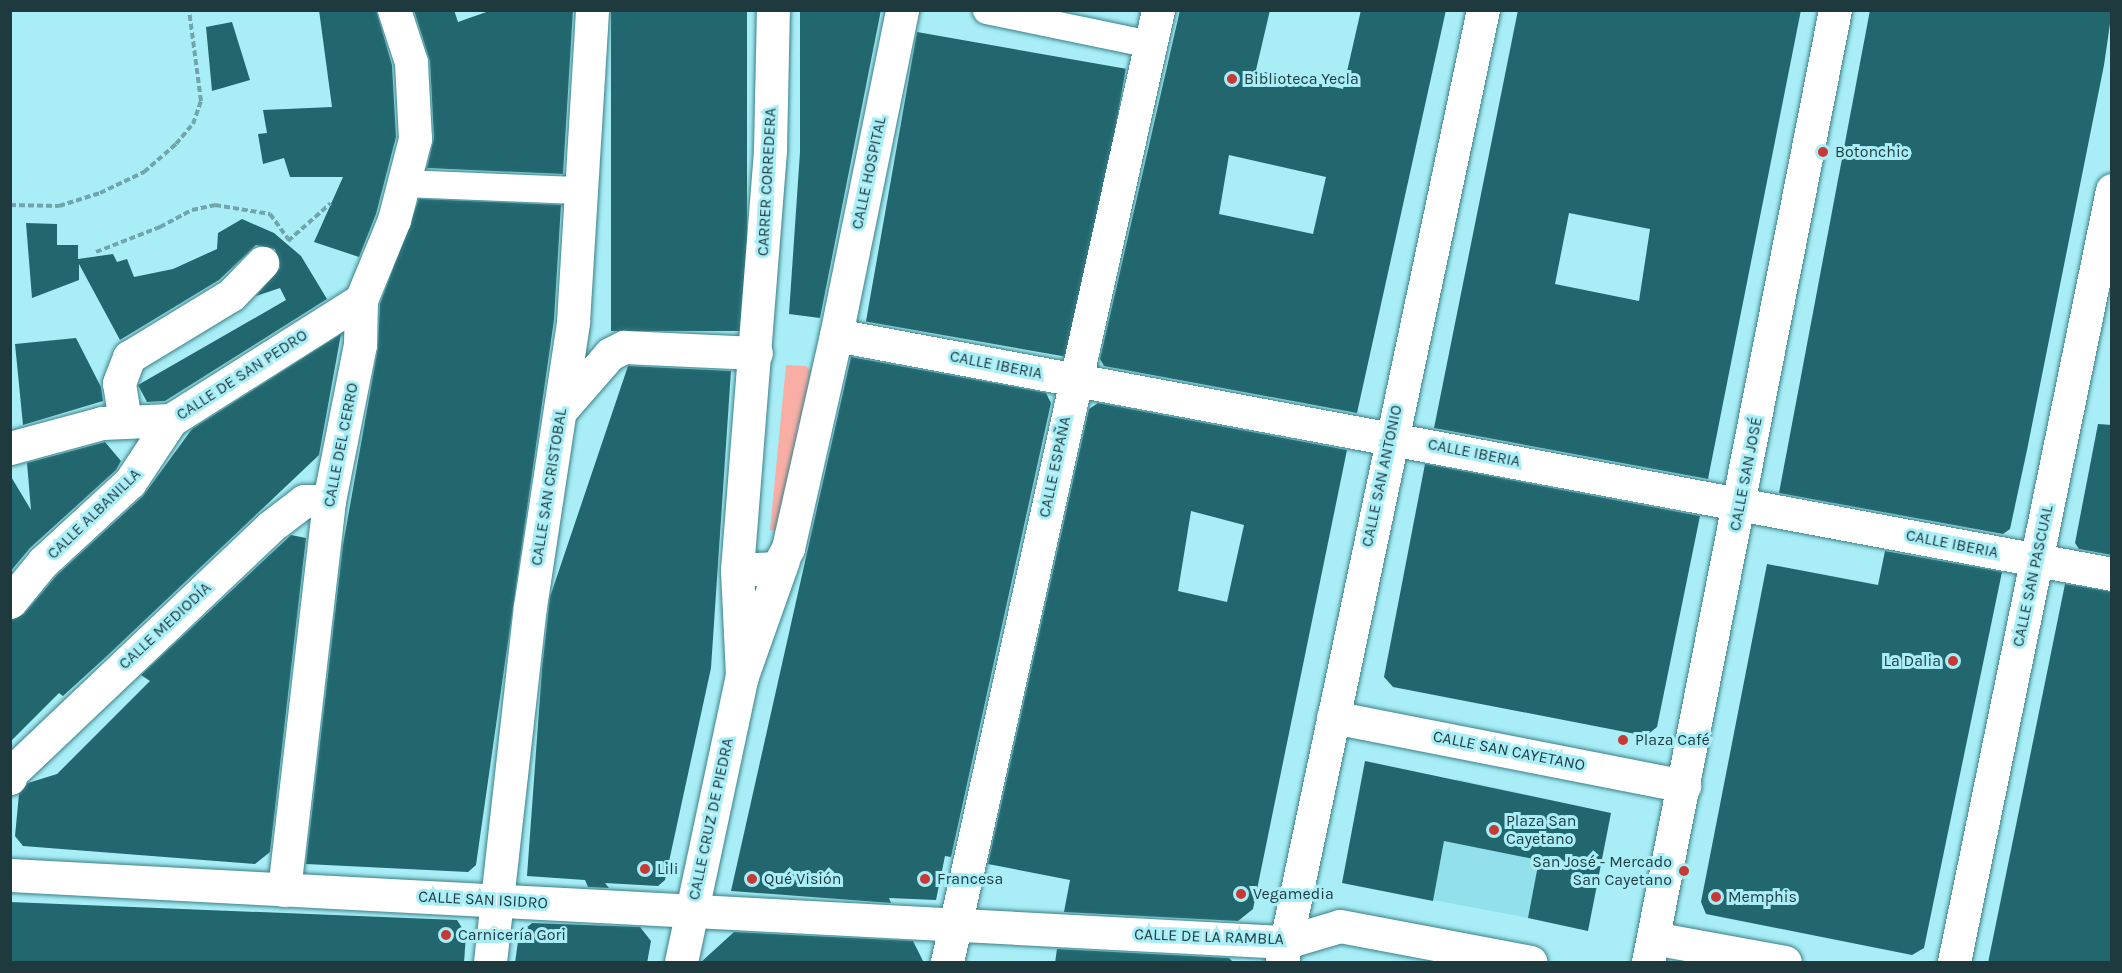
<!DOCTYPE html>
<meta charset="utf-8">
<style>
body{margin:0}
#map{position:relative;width:2122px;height:973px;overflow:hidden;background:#a9eef7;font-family:Karla,sans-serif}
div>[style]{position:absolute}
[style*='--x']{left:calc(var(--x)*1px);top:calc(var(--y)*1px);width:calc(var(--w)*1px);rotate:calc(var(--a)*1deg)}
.built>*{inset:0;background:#92e0eb}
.green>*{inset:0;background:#f8aea5}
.building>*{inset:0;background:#22666e;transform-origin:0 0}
.path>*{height:4px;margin-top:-2px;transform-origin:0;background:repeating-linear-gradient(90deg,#71a5ac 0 6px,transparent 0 9px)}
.roads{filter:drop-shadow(0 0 2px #3b8088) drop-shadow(0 0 2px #3b8088)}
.pedestrian>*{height:27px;margin:-13.5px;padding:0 13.5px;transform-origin:13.5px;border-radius:13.5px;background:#fff}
.minor>*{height:33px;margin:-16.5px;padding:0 16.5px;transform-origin:16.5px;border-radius:16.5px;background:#fff}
.dots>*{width:16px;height:16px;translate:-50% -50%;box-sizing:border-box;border:3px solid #a9eef7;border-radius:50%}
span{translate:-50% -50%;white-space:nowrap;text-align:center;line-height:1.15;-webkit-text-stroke:6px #a9eef7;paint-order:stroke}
.poi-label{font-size:16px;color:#1e3a3e}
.left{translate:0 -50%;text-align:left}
.right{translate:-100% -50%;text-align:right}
.street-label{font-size:16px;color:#1e3a3e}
.frame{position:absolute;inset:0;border:12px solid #1e3a3e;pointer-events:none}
</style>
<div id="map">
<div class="built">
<div style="clip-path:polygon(1456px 779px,1611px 813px,1528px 918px,1433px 900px)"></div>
</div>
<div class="green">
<div style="clip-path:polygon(786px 365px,806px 366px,811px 371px,776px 531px,770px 530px)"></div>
</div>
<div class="building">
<div style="clip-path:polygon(319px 10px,376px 10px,392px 65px,396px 137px,376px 214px,359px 257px,314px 242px,343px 177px,290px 177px,284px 158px,263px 164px,258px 134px,267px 133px,263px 110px,332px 107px)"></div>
<div style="clip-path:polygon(414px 10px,454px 10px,458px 22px,492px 10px,573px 10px,563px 174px,427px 168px,434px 138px,430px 61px)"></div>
<div style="left:611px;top:10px;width:136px;height:321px"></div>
<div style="clip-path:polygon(800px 10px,881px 10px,820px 318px,789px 314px,800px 152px)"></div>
<div style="clip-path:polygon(evenodd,1180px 10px,1270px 10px,1256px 70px,1343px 89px,1361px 10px,1446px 10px,1357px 413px,1104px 366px,1100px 359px,1180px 10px,1229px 155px,1326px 177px,1313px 234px,1219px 214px,1229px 155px)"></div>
<div style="clip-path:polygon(evenodd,1518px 10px,1801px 10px,1708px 479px,1434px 428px,1518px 10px,1569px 213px,1650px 229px,1639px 301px,1555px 284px,1569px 213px)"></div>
<div style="clip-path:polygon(1870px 10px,2112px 10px,2104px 65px,2027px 450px,2010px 529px,2003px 534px,1779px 493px)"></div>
<div style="clip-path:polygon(232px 22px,250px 80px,212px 91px,206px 27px)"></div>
<div style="left:917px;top:32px;width:212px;height:294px;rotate:10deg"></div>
<div style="clip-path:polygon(419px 199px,561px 205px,554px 320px,476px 865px,468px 872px,306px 864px,343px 545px,378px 348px,380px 304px)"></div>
<div style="clip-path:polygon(242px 219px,274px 233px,301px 256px,327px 299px,165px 401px,147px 402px,138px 385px,286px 300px,280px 288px,256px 296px,280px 268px,275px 249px,256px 245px,219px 280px,120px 340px,79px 264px,79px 280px,32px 298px,26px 223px,57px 224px,57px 245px,78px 245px,78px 259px,113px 254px,117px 262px,127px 259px,134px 277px,173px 269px,217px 249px,218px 233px)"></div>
<div style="clip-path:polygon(341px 334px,319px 455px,108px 655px,63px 696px,59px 693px,10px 742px,10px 620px,24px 614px,57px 575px,143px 496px,192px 429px)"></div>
<div style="clip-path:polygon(76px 338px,101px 387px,103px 401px,23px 425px,15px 344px)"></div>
<div style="clip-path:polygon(851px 357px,1046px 393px,1051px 403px,951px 857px,945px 856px,936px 900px,889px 898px,891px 903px,731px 891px)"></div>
<div style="clip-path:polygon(628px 366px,731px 371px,711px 668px,665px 880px,658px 886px,605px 883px,609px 888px,588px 887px,585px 880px,527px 876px,542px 669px,550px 597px)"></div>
<div style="clip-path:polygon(evenodd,1098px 403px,1347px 450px,1253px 909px,1238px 921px,1064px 912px,1070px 880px,988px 864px,1089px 409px,1098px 403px,1191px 511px,1244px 525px,1227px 602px,1178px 591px,1191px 511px)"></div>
<div style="clip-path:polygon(2098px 424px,2112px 425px,2112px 555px,2079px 549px,2075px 543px)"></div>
<div style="clip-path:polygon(105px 442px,121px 461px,116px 470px,30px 548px,10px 572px,10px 475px,31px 510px,27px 463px)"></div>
<div style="clip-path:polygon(1425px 464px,1700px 516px,1657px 727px,1646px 736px,1393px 687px,1384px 677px)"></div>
<div style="clip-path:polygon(291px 535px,306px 538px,270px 852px,255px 864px,23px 846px,15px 836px,19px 794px,28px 783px,57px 774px,150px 681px,141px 675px)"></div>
<div style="clip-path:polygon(1885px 551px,2002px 572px,1924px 948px,1912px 955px,1706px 914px,1701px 902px,1767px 564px,1878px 585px)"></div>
<div style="clip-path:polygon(2065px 584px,2112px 592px,2112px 963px,1988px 963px)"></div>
<div style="clip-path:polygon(1365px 761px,1611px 813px,1588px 931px,1528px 918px,1539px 860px,1444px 841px,1433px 901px,1342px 883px)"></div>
<div style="clip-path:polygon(10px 902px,457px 920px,466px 934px,464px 963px,10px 963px)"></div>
<div style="clip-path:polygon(532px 923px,640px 927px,651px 941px,647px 963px,515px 963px,519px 934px)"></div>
<div style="clip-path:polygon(734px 932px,913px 941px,924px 963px,700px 963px)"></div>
<div style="clip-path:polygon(1057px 949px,1229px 958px,1234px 963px,1055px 963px)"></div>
</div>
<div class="path">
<div style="--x:10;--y:205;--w:49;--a:1.2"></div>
<div style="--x:59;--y:206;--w:43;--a:-17.6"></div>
<div style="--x:100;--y:193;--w:49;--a:-25.5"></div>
<div style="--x:144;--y:172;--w:43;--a:-41.2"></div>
<div style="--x:176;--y:144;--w:26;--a:-50"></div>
<div style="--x:193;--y:124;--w:24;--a:-71"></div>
<div style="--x:201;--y:101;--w:92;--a:-97.5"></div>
<div style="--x:288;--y:241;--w:57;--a:-41.5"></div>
<div style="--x:96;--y:252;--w:69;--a:-21.3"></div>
<div style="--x:160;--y:227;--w:36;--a:-28"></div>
<div style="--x:192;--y:210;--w:24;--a:-12"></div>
<div style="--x:215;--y:205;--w:56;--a:9.3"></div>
<div style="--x:270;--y:214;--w:32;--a:54"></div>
</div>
<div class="roads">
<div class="pedestrian">
<div style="--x:986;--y:10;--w:167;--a:11.7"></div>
<div style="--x:404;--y:183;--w:177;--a:2.3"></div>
</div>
<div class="minor">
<div style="--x:836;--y:335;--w:1298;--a:10.61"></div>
<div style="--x:562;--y:409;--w:73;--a:-48.9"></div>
<div style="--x:610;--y:354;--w:16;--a:-27"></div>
<div style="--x:624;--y:347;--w:132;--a:2.6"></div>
<div style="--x:125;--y:421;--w:38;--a:-99"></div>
<div style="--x:119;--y:383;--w:28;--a:-69"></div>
<div style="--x:129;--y:357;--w:119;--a:-31.3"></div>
<div style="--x:231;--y:295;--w:45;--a:-45.9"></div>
<div style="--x:10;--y:448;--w:95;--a:-15.2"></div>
<div style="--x:102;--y:423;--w:69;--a:-2.5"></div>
<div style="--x:171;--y:420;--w:225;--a:-32.3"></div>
<div style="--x:737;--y:570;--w:40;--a:-2.9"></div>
<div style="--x:777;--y:568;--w:23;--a:-61"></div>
<div style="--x:788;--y:548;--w:218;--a:-77.3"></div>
<div style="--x:836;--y:335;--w:332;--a:-78.5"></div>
<div style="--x:10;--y:602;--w:52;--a:-50.5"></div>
<div style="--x:43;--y:562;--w:118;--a:-42.6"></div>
<div style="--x:130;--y:482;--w:74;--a:-56.5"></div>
<div style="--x:742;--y:676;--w:106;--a:-92.7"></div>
<div style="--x:737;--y:570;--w:422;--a:-85.5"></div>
<div style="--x:770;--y:149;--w:139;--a:-88.8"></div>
<div style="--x:1333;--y:717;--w:358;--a:11.1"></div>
<div style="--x:10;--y:778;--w:5;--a:-79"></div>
<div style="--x:11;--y:773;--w:357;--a:-43.5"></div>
<div style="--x:270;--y:527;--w:43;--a:-37.4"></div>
<div style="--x:304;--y:501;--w:25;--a:0"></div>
<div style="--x:10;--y:875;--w:1278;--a:3.01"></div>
<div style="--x:1286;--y:942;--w:56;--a:-16.5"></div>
<div style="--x:1340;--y:926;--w:194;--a:10.7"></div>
<div style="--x:284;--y:890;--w:392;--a:-83.4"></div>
<div style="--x:329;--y:501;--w:159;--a:-78.8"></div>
<div style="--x:360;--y:345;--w:45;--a:-88.7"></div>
<div style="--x:361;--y:300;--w:87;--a:-67.6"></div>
<div style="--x:394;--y:220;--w:84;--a:-75.5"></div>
<div style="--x:415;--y:139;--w:77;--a:-93"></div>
<div style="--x:411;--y:62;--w:55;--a:-108.1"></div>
<div style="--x:1653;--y:938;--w:134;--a:10.3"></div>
<div style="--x:1282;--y:961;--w:972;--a:-78.07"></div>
<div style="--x:490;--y:962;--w:357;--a:-83.6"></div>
<div style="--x:530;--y:607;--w:288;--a:-81.4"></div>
<div style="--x:573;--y:322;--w:313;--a:-86.5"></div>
<div style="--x:681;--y:962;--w:292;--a:-78"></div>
<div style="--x:742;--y:676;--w:123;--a:-70.5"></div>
<div style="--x:947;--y:962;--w:975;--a:-77.5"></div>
<div style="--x:1648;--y:962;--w:970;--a:-78.89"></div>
<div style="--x:1954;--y:962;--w:788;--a:-78.43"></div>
</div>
</div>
<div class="dots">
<div style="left:1232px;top:79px;background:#c83936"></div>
<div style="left:1823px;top:152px;background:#c83936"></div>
<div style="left:1953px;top:661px;background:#c83936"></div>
<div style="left:1623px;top:740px;background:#c83936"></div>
<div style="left:1494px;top:830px;background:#c83936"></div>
<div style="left:645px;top:869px;background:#c83936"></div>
<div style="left:1684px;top:871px;background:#c83936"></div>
<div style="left:752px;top:879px;background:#c83936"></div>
<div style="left:925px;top:879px;background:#c83936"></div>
<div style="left:1241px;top:894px;background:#c83936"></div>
<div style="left:1716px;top:897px;background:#c83936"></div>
<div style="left:446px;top:935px;background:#c83936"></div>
</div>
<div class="poi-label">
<span class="left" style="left:1244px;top:79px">Biblioteca Yecla</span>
<span class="left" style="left:1835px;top:152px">Botonchic</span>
<span class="right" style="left:1941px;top:661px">La Dalia</span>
<span class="left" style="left:1635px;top:740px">Plaza Café</span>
<span class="left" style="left:1506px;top:830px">Plaza San<br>Cayetano</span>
<span class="right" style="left:1672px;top:871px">San José - Mercado<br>San Cayetano</span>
<span class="left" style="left:657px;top:869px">Lili</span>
<span class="left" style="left:764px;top:879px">Qué Visión</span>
<span class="left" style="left:937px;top:879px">Francesa</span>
<span class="left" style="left:1253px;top:894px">Vegamedia</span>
<span class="left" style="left:1728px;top:897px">Memphis</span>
<span class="left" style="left:458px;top:935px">Carnicería Gori</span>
</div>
<div class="street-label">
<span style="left:869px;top:173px;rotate:-78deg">CALLE HOSPITAL</span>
<span style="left:767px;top:182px;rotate:-87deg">CARRER CORREDERA</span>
<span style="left:996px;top:365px;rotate:11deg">CALLE IBERIA</span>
<span style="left:242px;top:375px;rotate:-33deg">CALLE DE SAN PEDRO</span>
<span style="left:341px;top:445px;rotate:-79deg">CALLE DEL CERRO</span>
<span style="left:1474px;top:453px;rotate:11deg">CALLE IBERIA</span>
<span style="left:1055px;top:467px;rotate:-78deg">CALLE ESPAÑA</span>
<span style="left:1746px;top:474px;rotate:-79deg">CALLE SAN JOSÉ</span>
<span style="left:1382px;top:476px;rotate:-78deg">CALLE SAN ANTONIO</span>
<span style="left:549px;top:487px;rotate:-81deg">CALLE SAN CRISTOBAL</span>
<span style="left:94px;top:514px;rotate:-44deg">CALLE ALBANILLA</span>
<span style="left:1952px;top:544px;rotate:11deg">CALLE IBERIA</span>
<span style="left:2033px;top:576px;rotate:-78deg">CALLE SAN PASCUAL</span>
<span style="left:165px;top:626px;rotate:-43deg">CALLE MEDIODÍA</span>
<span style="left:1509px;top:751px;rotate:11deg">CALLE SAN CAYETANO</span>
<span style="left:711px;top:819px;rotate:-78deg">CALLE CRUZ DE PIEDRA</span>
<span style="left:483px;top:900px;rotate:3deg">CALLE SAN ISIDRO</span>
<span style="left:1209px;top:937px;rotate:2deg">CALLE DE LA RAMBLA</span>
</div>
<div class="frame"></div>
</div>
